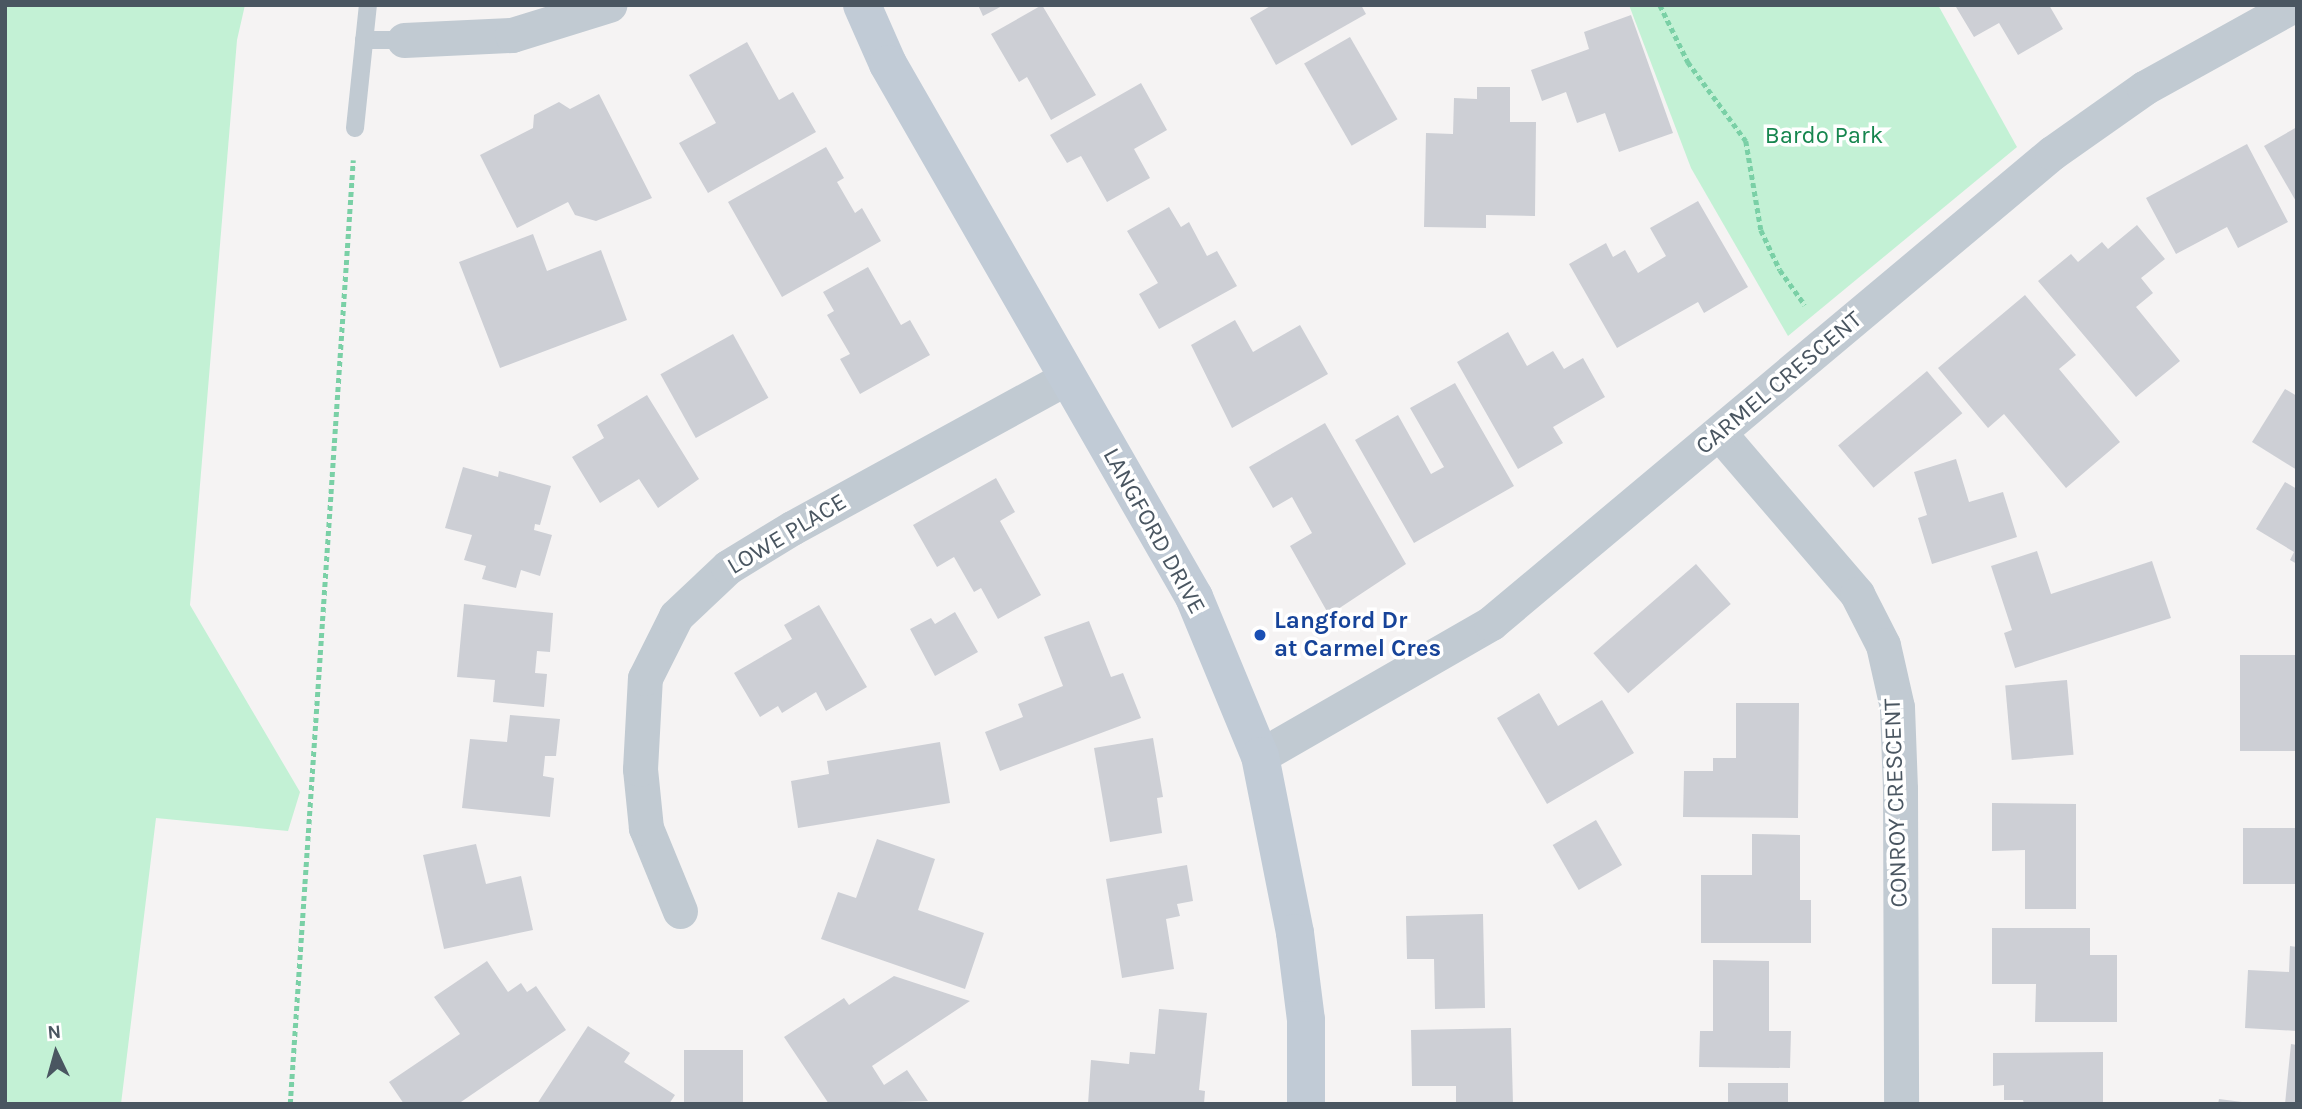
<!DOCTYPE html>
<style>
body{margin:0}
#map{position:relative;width:2302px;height:1109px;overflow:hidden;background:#f5f3f3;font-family:Karla,sans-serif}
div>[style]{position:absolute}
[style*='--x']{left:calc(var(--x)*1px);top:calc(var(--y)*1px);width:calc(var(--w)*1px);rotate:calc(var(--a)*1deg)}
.green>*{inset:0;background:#c3f1d5}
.building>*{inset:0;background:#cdcfd5;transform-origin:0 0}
.path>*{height:4.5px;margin-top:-2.25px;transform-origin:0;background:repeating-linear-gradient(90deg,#7ad0a6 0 5px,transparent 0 8.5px)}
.lane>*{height:18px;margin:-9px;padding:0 9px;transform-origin:9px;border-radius:9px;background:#c1cad2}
.street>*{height:35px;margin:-17.5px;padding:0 17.5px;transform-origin:17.5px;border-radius:17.5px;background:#c1cad2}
.secondary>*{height:38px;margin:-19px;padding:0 19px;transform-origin:19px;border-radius:19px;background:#c1cbd6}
.dots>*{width:19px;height:19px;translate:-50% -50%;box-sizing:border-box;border:4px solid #fff;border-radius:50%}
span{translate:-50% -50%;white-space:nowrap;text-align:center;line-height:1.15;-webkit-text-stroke:7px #fff;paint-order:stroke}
.park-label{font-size:24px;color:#17864f}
.street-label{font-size:24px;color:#4a5661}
.transit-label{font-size:24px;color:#164399;font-weight:700}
.left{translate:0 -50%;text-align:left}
.frame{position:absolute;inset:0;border:7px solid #4a5661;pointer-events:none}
.north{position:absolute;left:21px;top:1018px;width:70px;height:70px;-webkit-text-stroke:5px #fff;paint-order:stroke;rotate:355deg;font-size:19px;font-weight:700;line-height:28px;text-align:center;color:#4a5661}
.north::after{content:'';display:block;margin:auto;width:24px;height:32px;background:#4a5661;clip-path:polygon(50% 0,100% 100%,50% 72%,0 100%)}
</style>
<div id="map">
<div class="green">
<div style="clip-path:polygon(5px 5px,245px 5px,237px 40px,190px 605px,300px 792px,288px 831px,156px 818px,121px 1104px,5px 1104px)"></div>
<div style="clip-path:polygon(1629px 5px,1938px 5px,2017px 147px,1788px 336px,1691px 168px)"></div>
</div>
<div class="building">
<div style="clip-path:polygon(978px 5px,1004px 5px,983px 16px)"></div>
<div style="clip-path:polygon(1042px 5px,1096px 95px,1051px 120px,1027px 77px,1019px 82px,991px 34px)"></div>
<div style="clip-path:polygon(1272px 5px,1361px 5px,1366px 14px,1276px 65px,1250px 18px)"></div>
<div style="clip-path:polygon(1949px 5px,2049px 5px,2063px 29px,2018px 55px,1999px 23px,1974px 37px,1956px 7px)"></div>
<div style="clip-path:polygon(1631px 15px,1673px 133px,1619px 152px,1605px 113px,1577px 123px,1566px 92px,1542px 101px,1531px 70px,1589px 49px,1584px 32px)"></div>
<div style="left:1350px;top:37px;width:95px;height:53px;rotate:60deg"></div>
<div style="clip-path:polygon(747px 42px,779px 100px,793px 92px,816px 132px,708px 193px,679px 143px,716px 123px,689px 75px)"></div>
<div style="clip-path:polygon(1141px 83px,1167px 130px,1134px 149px,1150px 178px,1107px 202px,1081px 156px,1067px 163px,1050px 135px)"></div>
<div style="clip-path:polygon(1477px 87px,1510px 87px,1510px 122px,1536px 122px,1535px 216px,1486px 215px,1486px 228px,1424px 227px,1426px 133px,1453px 134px,1454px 98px,1477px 99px)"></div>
<div style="clip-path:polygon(599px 94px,652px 198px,596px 221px,575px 215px,568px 202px,517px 228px,480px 155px,533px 128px,534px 115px,559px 102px,570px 109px)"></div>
<div style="clip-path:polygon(2297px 127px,2297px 203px,2264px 146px)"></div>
<div style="clip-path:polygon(2247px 144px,2288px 222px,2238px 248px,2227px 227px,2176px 254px,2146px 198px)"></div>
<div style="clip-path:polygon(826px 147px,844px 178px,837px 182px,855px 213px,862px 208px,881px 241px,782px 297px,728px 202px)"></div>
<div style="clip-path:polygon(1698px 201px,1748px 287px,1704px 313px,1698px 302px,1617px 348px,1569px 264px,1606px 243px,1613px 257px,1625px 250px,1638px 273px,1666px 256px,1650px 228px)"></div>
<div style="clip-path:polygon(1169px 207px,1181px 227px,1189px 222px,1207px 256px,1217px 251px,1237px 286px,1159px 329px,1139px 294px,1158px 283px,1127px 231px)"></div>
<div style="clip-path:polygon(2137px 225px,2165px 259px,2141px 278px,2153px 293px,2136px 307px,2180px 361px,2136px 397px,2038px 281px,2071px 254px,2078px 262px,2102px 242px,2108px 249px)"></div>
<div style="clip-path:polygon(533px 234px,547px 271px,601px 250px,627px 320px,500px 368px,459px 262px)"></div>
<div style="clip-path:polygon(868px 267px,901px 325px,910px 320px,930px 355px,860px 394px,840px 359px,850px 354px,827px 315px,834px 311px,823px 292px)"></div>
<div style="clip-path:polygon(2025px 295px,2076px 355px,2059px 369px,2120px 442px,2066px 488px,2004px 414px,1988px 428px,1938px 368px)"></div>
<div style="clip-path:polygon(1235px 320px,1253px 352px,1300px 325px,1328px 374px,1232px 428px,1191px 345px)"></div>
<div style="clip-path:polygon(1508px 332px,1527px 366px,1553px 351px,1564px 369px,1583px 358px,1605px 397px,1553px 427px,1563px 443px,1518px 469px,1457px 362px)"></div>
<div style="left:733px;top:334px;width:73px;height:83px;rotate:61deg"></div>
<div style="left:1927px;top:371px;width:55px;height:116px;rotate:50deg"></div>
<div style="clip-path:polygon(1455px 383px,1514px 486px,1414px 543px,1355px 440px,1398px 415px,1431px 474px,1444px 467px,1410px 408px)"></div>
<div style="clip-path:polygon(2285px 389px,2297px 396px,2297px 470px,2252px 442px)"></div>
<div style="clip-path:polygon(647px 395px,699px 479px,658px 508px,639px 479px,600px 503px,572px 457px,604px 438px,597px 425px)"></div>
<div style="clip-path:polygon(1325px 423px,1406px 564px,1329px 615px,1290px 546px,1312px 533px,1292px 497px,1273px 508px,1249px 467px)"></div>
<div style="clip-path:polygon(1956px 459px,1969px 502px,2003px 492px,2017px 537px,1932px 564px,1918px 518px,1927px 515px,1914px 472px)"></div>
<div style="clip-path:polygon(463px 467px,498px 477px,499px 471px,551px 486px,540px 525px,535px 524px,534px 530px,552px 535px,540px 576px,521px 570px,516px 588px,482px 579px,486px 566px,464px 560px,472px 535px,445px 528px)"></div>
<div style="clip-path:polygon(996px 478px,1015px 512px,1000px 521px,1041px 595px,998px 619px,981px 588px,974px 592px,954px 557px,937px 567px,913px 525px)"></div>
<div style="clip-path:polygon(2285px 482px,2297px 489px,2297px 564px,2290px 560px,2294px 552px,2256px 529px)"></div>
<div style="clip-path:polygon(2037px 551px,2051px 594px,2152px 561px,2171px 618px,2015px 668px,2004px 633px,2012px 630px,1991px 566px)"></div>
<div style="left:1696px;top:564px;width:53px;height:136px;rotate:49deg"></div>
<div style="clip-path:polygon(464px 604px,553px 613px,550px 652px,537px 651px,535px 673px,547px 674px,544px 707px,493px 702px,495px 680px,457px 677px)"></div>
<div style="clip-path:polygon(819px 605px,867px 687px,826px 711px,816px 692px,782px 713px,778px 706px,760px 717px,734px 673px,792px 639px,784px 625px)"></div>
<div style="clip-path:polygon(955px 612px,978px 652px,935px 676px,910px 629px,931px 618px,935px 624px)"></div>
<div style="clip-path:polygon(1089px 621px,1111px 677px,1123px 673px,1141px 718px,1000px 771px,985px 732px,1023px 717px,1018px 704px,1063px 686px,1044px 637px)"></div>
<div style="left:2240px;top:655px;width:57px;height:96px"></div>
<div style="left:2067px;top:680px;width:75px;height:62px;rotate:85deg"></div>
<div style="clip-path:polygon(1539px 693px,1558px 726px,1602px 700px,1634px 753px,1547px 804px,1497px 718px)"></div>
<div style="clip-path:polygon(1736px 703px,1799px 703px,1798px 818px,1683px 817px,1684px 771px,1713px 771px,1713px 758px,1736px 758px)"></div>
<div style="clip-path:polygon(510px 715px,560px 719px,556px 756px,545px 756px,543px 776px,554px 778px,550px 817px,462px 808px,470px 739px,507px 742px)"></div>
<div style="clip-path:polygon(1153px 738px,1163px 797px,1157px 798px,1162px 833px,1110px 842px,1094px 748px)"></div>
<div style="clip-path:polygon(940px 742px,950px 803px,798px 828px,791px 781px,829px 774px,827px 761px)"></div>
<div style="clip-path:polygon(1992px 803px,2076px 804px,2076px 909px,2025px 909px,2025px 850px,1992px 851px)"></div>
<div style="left:1596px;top:820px;width:52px;height:50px;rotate:60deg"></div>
<div style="left:2297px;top:828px;width:56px;height:54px;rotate:90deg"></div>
<div style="clip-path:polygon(1752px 834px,1800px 835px,1800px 900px,1811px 900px,1811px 943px,1701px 943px,1701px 875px,1752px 875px)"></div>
<div style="clip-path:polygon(877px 839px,935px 859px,918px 910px,984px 933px,965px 989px,821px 939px,838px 892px,856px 898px)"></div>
<div style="clip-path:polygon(476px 844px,486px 884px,521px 876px,533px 930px,444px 949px,423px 855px)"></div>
<div style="clip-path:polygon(1187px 865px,1193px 901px,1177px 904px,1180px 916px,1166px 919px,1174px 969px,1122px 978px,1106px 879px)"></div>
<div style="clip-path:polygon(1483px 914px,1485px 1008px,1435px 1009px,1434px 959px,1407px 959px,1406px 916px)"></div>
<div style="clip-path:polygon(1992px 928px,2090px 928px,2090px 955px,2117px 955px,2117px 1022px,2035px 1022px,2036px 984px,1992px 984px)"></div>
<div style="clip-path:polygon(2290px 946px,2297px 947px,2297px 1031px,2245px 1028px,2248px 970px,2289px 972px)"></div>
<div style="clip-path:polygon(1713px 960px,1769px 961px,1769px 1031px,1791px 1031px,1790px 1068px,1699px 1067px,1700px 1031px,1713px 1031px)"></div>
<div style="clip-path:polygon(487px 961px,508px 992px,521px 983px,527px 992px,536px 986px,566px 1030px,458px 1104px,404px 1104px,389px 1082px,460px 1034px,434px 997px)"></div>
<div style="clip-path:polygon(894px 976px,970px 1001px,872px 1066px,884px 1085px,907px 1070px,928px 1101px,829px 1104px,784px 1037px,844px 998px,849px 1005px)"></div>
<div style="clip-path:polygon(1159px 1009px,1207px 1013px,1199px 1090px,1205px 1091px,1204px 1104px,1088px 1104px,1091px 1060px,1129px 1064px,1130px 1052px,1155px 1054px)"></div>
<div style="clip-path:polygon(588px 1026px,630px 1053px,624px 1062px,675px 1095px,669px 1104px,537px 1104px)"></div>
<div style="clip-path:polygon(1511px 1028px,1513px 1104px,1456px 1104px,1456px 1086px,1412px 1086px,1411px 1030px)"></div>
<div style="clip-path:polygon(2291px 1044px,2297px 1045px,2297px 1104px,2285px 1104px)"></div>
<div style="left:684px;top:1050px;width:59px;height:54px"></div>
<div style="clip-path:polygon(2103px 1052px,2103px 1104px,2024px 1104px,2023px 1100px,2004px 1100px,2004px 1085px,1993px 1086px,1993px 1053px)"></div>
<div style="left:1728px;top:1083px;width:60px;height:21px"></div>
<div style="clip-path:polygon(2219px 1099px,2242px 1102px,2242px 1104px,2218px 1104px)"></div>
</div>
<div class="path">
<div style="--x:1660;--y:5;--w:64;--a:63.8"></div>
<div style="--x:1688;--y:62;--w:98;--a:53.7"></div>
<div style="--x:1746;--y:141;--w:90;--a:80.4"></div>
<div style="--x:1761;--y:230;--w:44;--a:64.6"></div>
<div style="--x:1780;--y:270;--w:43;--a:54.5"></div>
<div style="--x:290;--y:1104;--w:946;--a:-86.18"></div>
</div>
<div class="lane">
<div style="--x:364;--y:40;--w:40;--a:0"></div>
<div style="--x:355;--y:128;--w:124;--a:-84"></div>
</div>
<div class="street">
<div style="--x:404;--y:40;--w:108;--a:-2.7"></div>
<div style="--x:512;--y:35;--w:102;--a:-17.2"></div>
<div style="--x:1720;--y:434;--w:211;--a:49.4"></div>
<div style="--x:1857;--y:594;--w:57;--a:63"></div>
<div style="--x:1883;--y:645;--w:64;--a:77.3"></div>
<div style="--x:1897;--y:707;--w:82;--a:87.9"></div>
<div style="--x:1900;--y:789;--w:315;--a:89.8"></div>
<div style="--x:1260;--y:756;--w:267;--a:-29.9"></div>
<div style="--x:1491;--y:623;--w:732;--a:-39.96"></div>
<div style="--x:2052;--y:153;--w:113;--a:-35.2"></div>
<div style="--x:2144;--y:88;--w:171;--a:-29"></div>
<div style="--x:680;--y:911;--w:90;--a:-112.3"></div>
<div style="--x:646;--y:828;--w:59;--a:-95.8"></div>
<div style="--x:640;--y:769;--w:91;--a:-86.9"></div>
<div style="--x:645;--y:678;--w:69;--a:-63.4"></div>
<div style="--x:676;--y:616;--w:71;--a:-43.3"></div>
<div style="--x:728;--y:567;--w:75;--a:-31.4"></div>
<div style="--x:792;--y:528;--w:315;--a:-28.7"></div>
</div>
<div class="secondary">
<div style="--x:862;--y:5;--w:64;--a:66.2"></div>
<div style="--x:888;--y:64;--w:615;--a:60.14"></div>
<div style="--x:1194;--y:597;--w:172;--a:67.5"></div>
<div style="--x:1260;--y:756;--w:180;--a:78.8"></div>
<div style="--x:1295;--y:933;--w:88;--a:82.8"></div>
<div style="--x:1306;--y:1020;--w:84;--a:90"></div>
</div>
<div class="dots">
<div style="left:1260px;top:635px;background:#1a4fb4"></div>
</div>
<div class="park-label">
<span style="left:1824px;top:136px">Bardo Park</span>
</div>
<div class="street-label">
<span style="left:1779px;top:383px;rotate:-40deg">CARMEL CRESCENT</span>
<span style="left:1154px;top:531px;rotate:61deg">LANGFORD DRIVE</span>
<span style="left:787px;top:534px;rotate:-31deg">LOWE PLACE</span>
<span style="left:1896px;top:803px;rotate:-92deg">CONROY CRESCENT</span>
</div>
<div class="transit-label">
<span class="left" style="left:1274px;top:635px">Langford Dr<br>at Carmel Cres</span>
</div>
<div class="frame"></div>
<div class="north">N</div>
</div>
